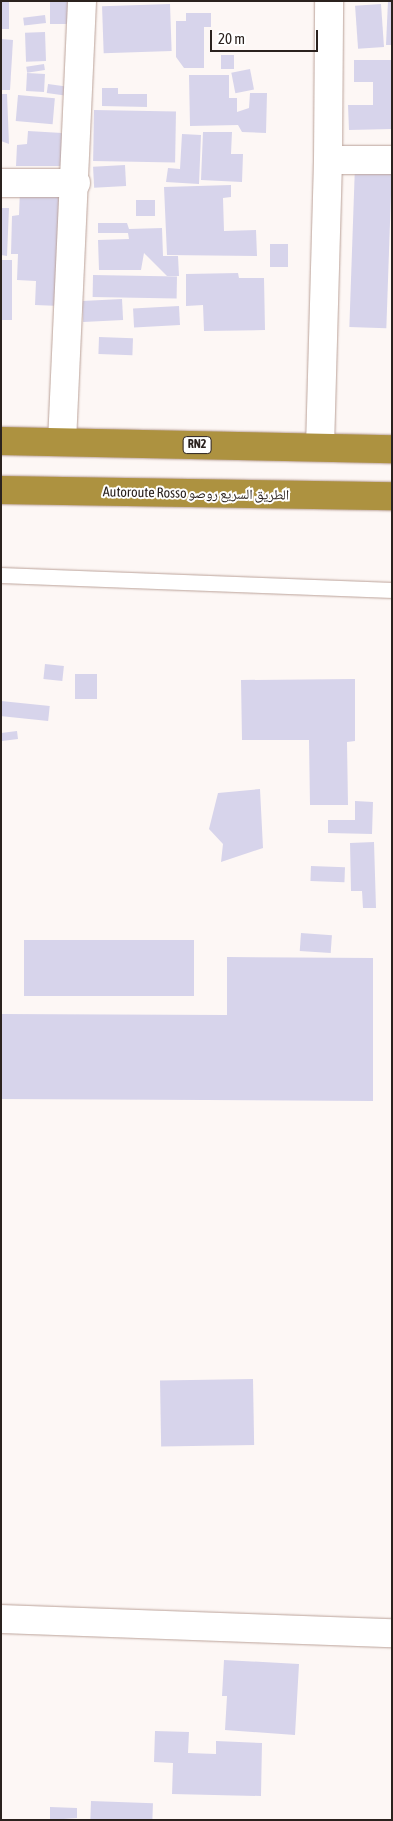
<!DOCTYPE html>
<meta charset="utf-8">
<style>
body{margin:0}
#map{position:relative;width:393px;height:1821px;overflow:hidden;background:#fdf7f5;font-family:"Asap Condensed","Noto Naskh Arabic",sans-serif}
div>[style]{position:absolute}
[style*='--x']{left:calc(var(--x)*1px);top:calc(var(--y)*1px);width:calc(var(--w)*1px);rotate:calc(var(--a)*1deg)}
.building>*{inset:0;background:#d7d4eb;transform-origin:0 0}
.roads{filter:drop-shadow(0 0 1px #bba299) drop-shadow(0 0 1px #bba299)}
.lane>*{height:15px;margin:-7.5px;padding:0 7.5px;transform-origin:7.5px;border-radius:7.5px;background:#fff}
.street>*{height:28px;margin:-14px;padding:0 14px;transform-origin:14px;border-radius:14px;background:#fff}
.highway>*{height:28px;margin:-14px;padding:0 14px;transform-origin:14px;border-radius:14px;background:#ad9240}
span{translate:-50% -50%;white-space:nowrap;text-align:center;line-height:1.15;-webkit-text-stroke:4px #fff;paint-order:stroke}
.shield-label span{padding:1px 4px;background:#fff;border:1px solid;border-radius:4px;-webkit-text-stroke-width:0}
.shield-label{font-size:12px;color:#2b221e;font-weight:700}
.street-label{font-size:14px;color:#2b221e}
.frame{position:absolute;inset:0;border:2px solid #2b221e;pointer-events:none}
.scale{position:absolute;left:210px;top:30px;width:108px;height:22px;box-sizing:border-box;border:2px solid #2b221e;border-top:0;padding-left:6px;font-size:15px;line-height:18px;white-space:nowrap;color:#2b221e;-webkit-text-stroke:4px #fff;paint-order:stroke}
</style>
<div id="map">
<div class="building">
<div style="left:1px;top:1px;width:8px;height:28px"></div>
<div style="left:50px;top:1px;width:23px;height:23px"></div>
<div style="clip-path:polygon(388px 1px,392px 1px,392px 45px,386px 45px)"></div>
<div style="left:170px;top:4px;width:47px;height:68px;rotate:88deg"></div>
<div style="left:381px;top:4px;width:43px;height:26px;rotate:86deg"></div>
<div style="clip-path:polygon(186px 13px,211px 13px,211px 27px,204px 27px,204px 68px,184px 68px,176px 57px,176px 21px,186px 21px)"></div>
<div style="left:45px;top:15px;width:8px;height:22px;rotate:83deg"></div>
<div style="left:45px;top:32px;width:29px;height:20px;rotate:88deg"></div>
<div style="clip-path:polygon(1px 39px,13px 40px,10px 90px,1px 90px)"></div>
<div style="left:221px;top:55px;width:13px;height:14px"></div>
<div style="clip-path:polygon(354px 60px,392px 60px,392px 129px,349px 130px,348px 105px,373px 105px,373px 82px,354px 82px)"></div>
<div style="left:44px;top:64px;width:6px;height:18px;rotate:81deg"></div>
<div style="left:250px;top:69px;width:21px;height:19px;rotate:79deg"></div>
<div style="left:27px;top:73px;width:18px;height:18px;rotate:3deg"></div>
<div style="clip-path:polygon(189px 75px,229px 75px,229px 98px,237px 98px,237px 112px,249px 108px,250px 93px,267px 93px,266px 133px,242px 132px,238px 125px,190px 126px)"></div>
<div style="left:48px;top:84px;width:22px;height:9px;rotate:8deg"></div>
<div style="clip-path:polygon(102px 88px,118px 88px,118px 94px,147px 94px,147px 107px,102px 106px)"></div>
<div style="clip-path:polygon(1px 94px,7px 94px,9px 144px,1px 141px)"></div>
<div style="left:18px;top:95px;width:37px;height:26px;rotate:5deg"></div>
<div style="left:94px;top:110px;width:82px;height:51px;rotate:1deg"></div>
<div style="clip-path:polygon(64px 112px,65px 166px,16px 166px,17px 145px,27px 144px,28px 131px,62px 133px)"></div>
<div style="clip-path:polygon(203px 132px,232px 132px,231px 154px,243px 154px,242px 182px,201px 180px)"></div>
<div style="clip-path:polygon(182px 134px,201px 135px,199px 184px,166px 182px,168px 168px,180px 169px)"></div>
<div style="left:125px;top:165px;width:21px;height:32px;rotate:87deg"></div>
<div style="left:355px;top:165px;width:37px;height:162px;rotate:2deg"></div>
<div style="clip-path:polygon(231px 185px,231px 197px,223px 198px,224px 231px,256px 230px,257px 256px,167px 255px,164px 187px)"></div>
<div style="clip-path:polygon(20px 189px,64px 192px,60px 306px,35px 305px,36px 281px,17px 280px,18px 254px,11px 254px,12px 216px,19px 215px)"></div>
<div style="left:136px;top:200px;width:19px;height:16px"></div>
<div style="clip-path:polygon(1px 208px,9px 208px,7px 256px,1px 255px)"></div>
<div style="clip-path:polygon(98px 223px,127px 223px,129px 229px,162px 228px,163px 256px,178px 256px,179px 276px,167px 276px,144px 253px,141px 270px,99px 270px,98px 240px,129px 239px,128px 233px,98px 233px)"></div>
<div style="left:270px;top:244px;width:18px;height:23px"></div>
<div style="left:12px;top:260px;width:60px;height:11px;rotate:90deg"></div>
<div style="clip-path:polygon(238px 273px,239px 278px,264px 278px,265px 330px,204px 331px,203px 305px,186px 306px,186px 274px)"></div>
<div style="left:93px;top:275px;width:84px;height:22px;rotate:1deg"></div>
<div style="left:122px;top:299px;width:21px;height:40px;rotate:87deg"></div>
<div style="left:179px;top:306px;width:19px;height:46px;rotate:87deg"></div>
<div style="left:99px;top:337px;width:34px;height:17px;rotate:2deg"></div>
<div style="left:45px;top:664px;width:19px;height:15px;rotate:6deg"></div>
<div style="left:75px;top:674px;width:22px;height:25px"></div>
<div style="clip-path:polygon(355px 679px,355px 741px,347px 742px,348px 805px,310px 805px,309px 740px,242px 740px,241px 680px)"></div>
<div style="left:1px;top:701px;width:49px;height:15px;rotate:6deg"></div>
<div style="left:17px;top:731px;width:8px;height:16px;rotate:83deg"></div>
<div style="clip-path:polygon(260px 789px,263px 848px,221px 862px,223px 844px,209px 829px,218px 793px)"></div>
<div style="clip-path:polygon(355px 801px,373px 802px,372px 834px,328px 833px,328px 820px,355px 820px)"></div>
<div style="clip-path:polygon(374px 842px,376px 908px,363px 908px,362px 891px,351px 891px,350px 843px)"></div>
<div style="left:311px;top:866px;width:34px;height:15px;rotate:2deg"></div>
<div style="left:301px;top:933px;width:31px;height:18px;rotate:4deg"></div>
<div style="left:24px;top:940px;width:170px;height:56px"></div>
<div style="clip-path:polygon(227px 957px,373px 958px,373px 1101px,1px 1099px,1px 1014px,227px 1015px)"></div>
<div style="left:253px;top:1379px;width:66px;height:93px;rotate:89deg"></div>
<div style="clip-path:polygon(224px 1660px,299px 1664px,295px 1735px,225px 1730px,227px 1696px,222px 1696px)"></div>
<div style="clip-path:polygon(155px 1731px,189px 1732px,188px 1753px,216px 1754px,216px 1741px,262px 1743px,261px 1796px,172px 1794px,173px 1763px,154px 1762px)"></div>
<div style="left:91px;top:1801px;width:62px;height:19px;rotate:2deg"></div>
<div style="clip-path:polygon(50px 1807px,77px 1808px,77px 1818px,50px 1820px)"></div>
</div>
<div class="roads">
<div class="lane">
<div style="--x:1;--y:575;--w:391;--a:2.2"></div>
</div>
<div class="street">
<div style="--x:328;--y:160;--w:64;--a:0"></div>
<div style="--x:1;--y:183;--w:75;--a:0"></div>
<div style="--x:62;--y:442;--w:441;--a:-87.4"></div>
<div style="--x:320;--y:447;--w:287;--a:-88.4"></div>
<div style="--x:328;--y:160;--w:159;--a:-89.6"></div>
<div style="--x:1;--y:1619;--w:391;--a:2.1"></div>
</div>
<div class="highway">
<div style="--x:1;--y:441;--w:391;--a:1.2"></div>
<div style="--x:1;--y:490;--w:391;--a:0.9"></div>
</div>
</div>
<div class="shield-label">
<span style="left:197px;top:445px">RN2</span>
</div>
<div class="street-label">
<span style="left:196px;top:493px;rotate:1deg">Autoroute Rosso الطريق السريع روصو</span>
</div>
<div class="frame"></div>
<div class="scale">20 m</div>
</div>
